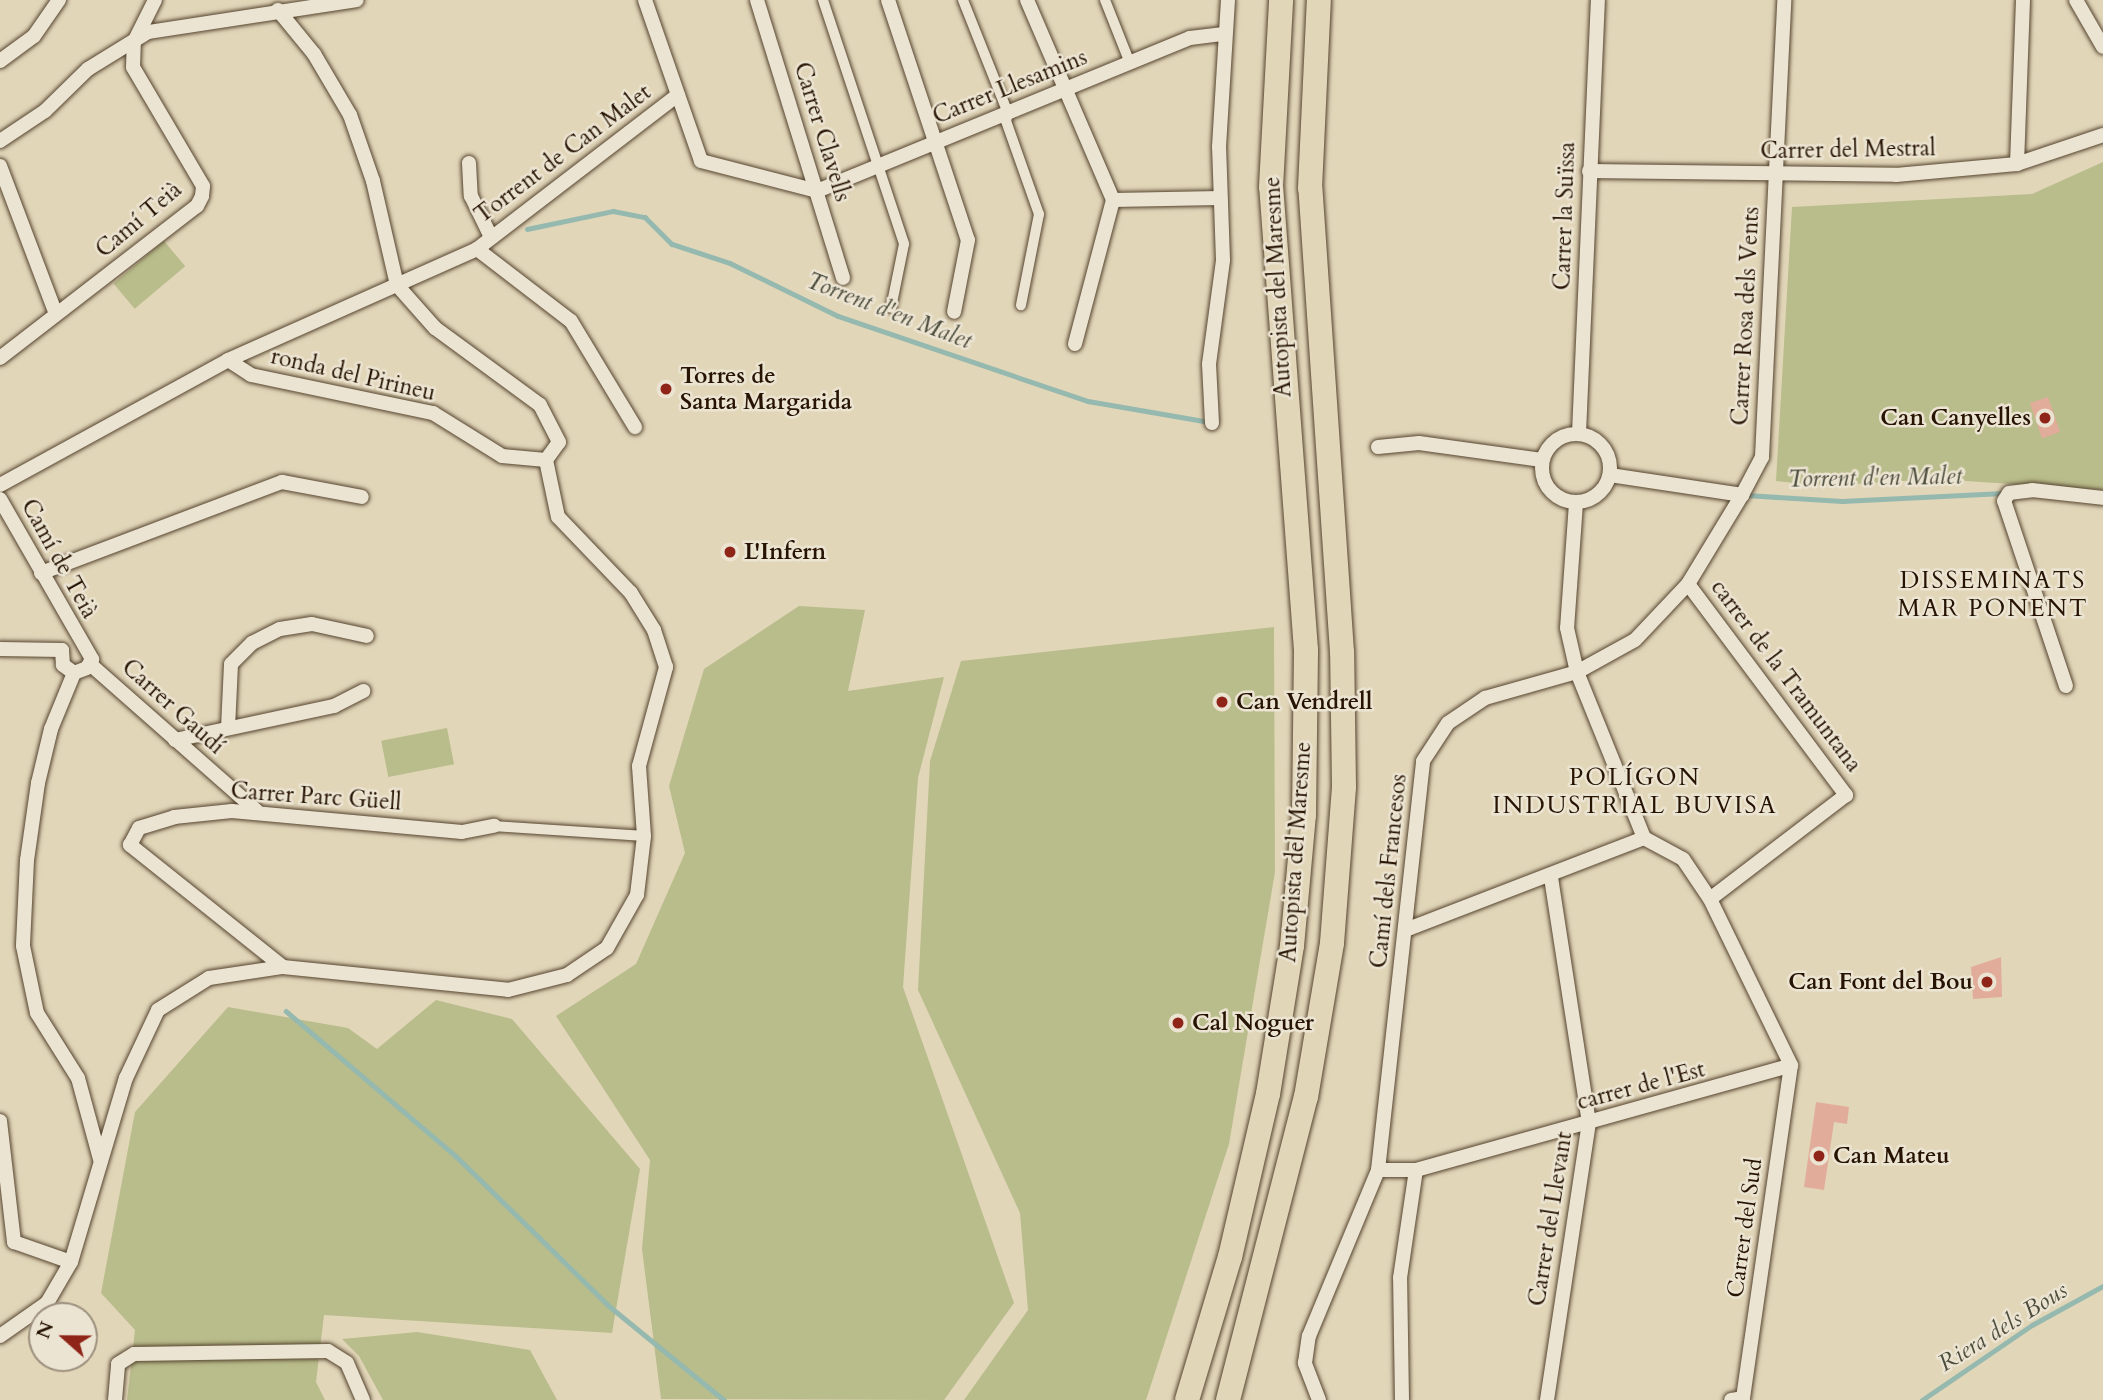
<!DOCTYPE html>
<meta charset="utf-8">
<style>
body{margin:0}
#map{position:relative;width:2103px;height:1400px;overflow:hidden;background:#e2d6b9;font-family:Cardo,serif}
div>[style]{position:absolute}
[style*='--x']{left:calc(var(--x)*1px);top:calc(var(--y)*1px);width:calc(var(--w)*1px);rotate:calc(var(--a)*1deg)}
.green>*{inset:0;background:#b9bc8b;transform-origin:0 0}
.stream>*{height:4.5px;margin:-2.25px;padding:0 2.25px;transform-origin:2.25px;border-radius:2.25px;background:#95b9af}
.building>*{inset:0;background:#e1ad9a;transform-origin:0 0}
.roads{filter:drop-shadow(0 0 2px #55442f) drop-shadow(0 0 2px #55442f)}
.pedestrian>*{height:10px;margin:-5px;padding:0 5px;transform-origin:5px;border-radius:5px;background:#ece4d2}
.minor>*{height:14px;margin:-7px;padding:0 7px;transform-origin:7px;border-radius:7px;background:#ece4d2}
.minor>.ring{margin:-7px;padding:0;box-sizing:content-box;background:none;border:14px solid #ece4d2;border-radius:50%}
.motorway>*{height:24px;margin:-12px;padding:0 12px;transform-origin:12px;border-radius:12px;background:#e2d6b9}
.dots>*{width:19px;height:19px;translate:-50% -50%;box-sizing:border-box;border:4px solid #ece4d2;border-radius:50%}
span{translate:-50% -50%;white-space:nowrap;text-align:center;line-height:1.15;-webkit-text-stroke:5px #ece4d2;paint-order:stroke}
.street-label{font-size:23px;color:#261301}
.poi-label{font-size:23px;color:#261301;font-weight:700}
.left{translate:0 -50%;text-align:left}
.right{translate:-100% -50%;text-align:right}
.water-label{font-size:24px;color:#4d4d3e;font-style:italic}
.neighbourhood-label{font-size:24px;color:#261301;letter-spacing:2px}
.north{position:absolute;left:28px;top:1302px;width:70px;height:70px;box-sizing:border-box;background:#ece4d2;border:2px solid #9d907e;border-radius:50%;rotate:291deg;font-size:19px;font-weight:700;line-height:28px;text-align:center;color:#261301}
.north::after{content:'';display:block;margin:auto;width:24px;height:32px;background:#8f2418;clip-path:polygon(50% 0,100% 100%,50% 72%,0 100%)}
</style>
<div id="map">
<div class="green">
<div style="clip-path:polygon(2103px 162px,2103px 490px,1935px 479px,1825px 486px,1776px 481px,1792px 207px,2032px 194px)"></div>
<div style="left:164px;top:241px;width:33px;height:66px;rotate:50deg"></div>
<div style="clip-path:polygon(799px 606px,865px 610px,848px 691px,944px 677px,918px 778px,903px 987px,1014px 1303px,944px 1400px,661px 1399px,642px 1249px,650px 1160px,556px 1016px,636px 964px,685px 853px,669px 786px,704px 669px)"></div>
<div style="clip-path:polygon(1274px 627px,1275px 872px,1229px 1144px,1146px 1400px,964px 1400px,1028px 1310px,1020px 1213px,918px 990px,930px 761px,961px 661px)"></div>
<div style="left:447px;top:728px;width:37px;height:67px;rotate:79deg"></div>
<div style="clip-path:polygon(436px 1000px,512px 1019px,640px 1169px,612px 1333px,324px 1315px,316px 1382px,325px 1400px,127px 1400px,135px 1330px,101px 1293px,135px 1112px,228px 1007px,348px 1028px,377px 1049px)"></div>
<div style="clip-path:polygon(417px 1332px,530px 1350px,557px 1400px,383px 1400px,359px 1356px,342px 1339px)"></div>
</div>
<div class="stream">
<div style="--x:527;--y:229;--w:88;--a:-11.8"></div>
<div style="--x:613;--y:211;--w:33;--a:11"></div>
<div style="--x:645;--y:217;--w:38;--a:45"></div>
<div style="--x:672;--y:244;--w:61;--a:18.1"></div>
<div style="--x:730;--y:263;--w:120;--a:26.1"></div>
<div style="--x:838;--y:316;--w:264;--a:18.8"></div>
<div style="--x:1088;--y:401;--w:123;--a:9.8"></div>
<div style="--x:1746;--y:495;--w:96;--a:3.6"></div>
<div style="--x:1842;--y:501;--w:161;--a:-2.8"></div>
<div style="--x:286;--y:1011;--w:225;--a:40.5"></div>
<div style="--x:457;--y:1157;--w:211;--a:44.4"></div>
<div style="--x:608;--y:1305;--w:150;--a:39.3"></div>
<div style="--x:1922;--y:1400;--w:133;--a:-34.3"></div>
<div style="--x:2032;--y:1325;--w:81;--a:-28.8"></div>
</div>
<div class="building">
<div style="left:2048px;top:397px;width:37px;height:19px;rotate:71deg"></div>
<div style="clip-path:polygon(2001px 957px,2002px 997px,1973px 999px,1971px 967px)"></div>
<div style="clip-path:polygon(1816px 1102px,1849px 1107px,1847px 1124px,1834px 1122px,1824px 1190px,1804px 1187px)"></div>
</div>
<div class="roads">
<div class="pedestrian">
<div style="--x:823;--y:0;--w:257;--a:71.6"></div>
<div style="--x:904;--y:244;--w:65;--a:101.5"></div>
<div style="--x:963;--y:0;--w:122;--a:68.3"></div>
<div style="--x:1008;--y:113;--w:8;--a:104"></div>
<div style="--x:1006;--y:121;--w:99;--a:70.5"></div>
<div style="--x:1039;--y:214;--w:93;--a:101.2"></div>
<div style="--x:1105;--y:0;--w:68;--a:68.4"></div>
<div style="--x:494;--y:826;--w:150;--a:3.8"></div>
</div>
<div class="minor">
<div style="--x:645;--y:0;--w:170;--a:70.8"></div>
<div style="--x:701;--y:161;--w:120;--a:14.5"></div>
<div style="--x:757;--y:0;--w:291;--a:72.8"></div>
<div style="--x:888;--y:0;--w:253;--a:71.6"></div>
<div style="--x:968;--y:240;--w:73;--a:101"></div>
<div style="--x:1027;--y:0;--w:218;--a:66.7"></div>
<div style="--x:1113;--y:200;--w:149;--a:104.8"></div>
<div style="--x:2076;--y:0;--w:54;--a:60.1"></div>
<div style="--x:0;--y:61;--w:42;--a:-36.3"></div>
<div style="--x:34;--y:36;--w:44;--a:-55.2"></div>
<div style="--x:0;--y:141;--w:54;--a:-33.7"></div>
<div style="--x:45;--y:111;--w:60;--a:-44.3"></div>
<div style="--x:88;--y:69;--w:70;--a:-31.7"></div>
<div style="--x:148;--y:32;--w:211;--a:-8.7"></div>
<div style="--x:469;--y:163;--w:33;--a:87"></div>
<div style="--x:471;--y:196;--w:46;--a:64"></div>
<div style="--x:2017;--y:164;--w:164;--a:-87.9"></div>
<div style="--x:0;--y:166;--w:158;--a:69.3"></div>
<div style="--x:1589;--y:171;--w:307;--a:0.7"></div>
<div style="--x:1896;--y:175;--w:121;--a:-5.2"></div>
<div style="--x:2017;--y:164;--w:91;--a:-18.6"></div>
<div style="--x:817;--y:191;--w:403;--a:-22.3"></div>
<div style="--x:1190;--y:38;--w:34;--a:-7"></div>
<div style="--x:1113;--y:200;--w:107;--a:-1.1"></div>
<div style="--x:477;--y:249;--w:118;--a:37.5"></div>
<div style="--x:571;--y:321;--w:124;--a:58.9"></div>
<div style="--x:0;--y:358;--w:249;--a:-37.7"></div>
<div style="--x:197;--y:206;--w:11;--a:-63"></div>
<div style="--x:202;--y:196;--w:10;--a:-84"></div>
<div style="--x:203;--y:186;--w:138;--a:-120.5"></div>
<div style="--x:133;--y:67;--w:25;--a:-88"></div>
<div style="--x:134;--y:42;--w:47;--a:-63.4"></div>
<div style="--x:228;--y:360;--w:27;--a:33"></div>
<div style="--x:251;--y:375;--w:186;--a:11.8"></div>
<div style="--x:433;--y:413;--w:81;--a:31.9"></div>
<div style="--x:502;--y:456;--w:44;--a:5.2"></div>
<div style="--x:546;--y:460;--w:22;--a:-54"></div>
<div style="--x:559;--y:442;--w:42;--a:-117.2"></div>
<div style="--x:540;--y:405;--w:130;--a:-143.7"></div>
<div style="--x:435;--y:328;--w:57;--a:-131.5"></div>
<div style="--x:397;--y:285;--w:107;--a:-103"></div>
<div style="--x:373;--y:181;--w:70;--a:-109.2"></div>
<div style="--x:350;--y:115;--w:71;--a:-120.5"></div>
<div style="--x:314;--y:54;--w:57;--a:-129.3"></div>
<div style="--x:1212;--y:423;--w:59;--a:-92.9"></div>
<div style="--x:1209;--y:364;--w:105;--a:-82.3"></div>
<div style="--x:1223;--y:260;--w:113;--a:-92"></div>
<div style="--x:1219;--y:147;--w:147;--a:-86.5"></div>
<div style="--x:1579;--y:433;--w:433;--a:-87.5"></div>
<div class="ring" style="left:1542px;top:434px;width:54px;height:54px"></div>
<div style="--x:1378;--y:447;--w:41;--a:-5.6"></div>
<div style="--x:1419;--y:443;--w:124;--a:7.9"></div>
<div style="--x:1610;--y:475;--w:134;--a:8.6"></div>
<div style="--x:1742;--y:495;--w:43;--a:-62.2"></div>
<div style="--x:1762;--y:457;--w:458;--a:-87.2"></div>
<div style="--x:0;--y:485;--w:260;--a:-28.7"></div>
<div style="--x:228;--y:360;--w:273;--a:-24"></div>
<div style="--x:477;--y:249;--w:253;--a:-37.5"></div>
<div style="--x:0;--y:499;--w:185;--a:60.1"></div>
<div style="--x:92;--y:659;--w:10;--a:119"></div>
<div style="--x:87;--y:668;--w:14;--a:159"></div>
<div style="--x:74;--y:673;--w:14;--a:-144"></div>
<div style="--x:63;--y:665;--w:15;--a:-94"></div>
<div style="--x:62;--y:650;--w:62;--a:-179.1"></div>
<div style="--x:1576;--y:503;--w:125;--a:94.1"></div>
<div style="--x:1567;--y:628;--w:45;--a:77.2"></div>
<div style="--x:1577;--y:672;--w:179;--a:68"></div>
<div style="--x:41;--y:573;--w:258;--a:-20.7"></div>
<div style="--x:282;--y:482;--w:81;--a:10.6"></div>
<div style="--x:1688;--y:584;--w:264;--a:53.2"></div>
<div style="--x:1846;--y:795;--w:171;--a:142.6"></div>
<div style="--x:90;--y:664;--w:222;--a:41.4"></div>
<div style="--x:74;--y:673;--w:61;--a:112.3"></div>
<div style="--x:51;--y:729;--w:56;--a:103.5"></div>
<div style="--x:38;--y:783;--w:78;--a:98.1"></div>
<div style="--x:27;--y:860;--w:86;--a:92.7"></div>
<div style="--x:23;--y:946;--w:68;--a:78.2"></div>
<div style="--x:37;--y:1013;--w:77;--a:57.8"></div>
<div style="--x:78;--y:1078;--w:84;--a:74.8"></div>
<div style="--x:2066;--y:686;--w:195;--a:-108.5"></div>
<div style="--x:2004;--y:501;--w:9;--a:-58"></div>
<div style="--x:2009;--y:493;--w:23;--a:-7"></div>
<div style="--x:2032;--y:490;--w:71;--a:6.4"></div>
<div style="--x:228;--y:728;--w:64;--a:-87.3"></div>
<div style="--x:231;--y:664;--w:30;--a:-45"></div>
<div style="--x:252;--y:643;--w:31;--a:-27"></div>
<div style="--x:280;--y:629;--w:32;--a:-9"></div>
<div style="--x:312;--y:624;--w:56;--a:12.3"></div>
<div style="--x:175;--y:740;--w:163;--a:-12.1"></div>
<div style="--x:334;--y:706;--w:33;--a:-27"></div>
<div style="--x:1644;--y:838;--w:44;--a:28.3"></div>
<div style="--x:1683;--y:859;--w:48;--a:56"></div>
<div style="--x:1710;--y:899;--w:185;--a:64"></div>
<div style="--x:1408;--y:929;--w:253;--a:-21.1"></div>
<div style="--x:283;--y:967;--w:196;--a:-141.4"></div>
<div style="--x:130;--y:845;--w:19;--a:-62"></div>
<div style="--x:139;--y:828;--w:37;--a:-17"></div>
<div style="--x:174;--y:817;--w:58;--a:-5.9"></div>
<div style="--x:232;--y:811;--w:231;--a:5.2"></div>
<div style="--x:462;--y:832;--w:33;--a:-11"></div>
<div style="--x:0;--y:1121;--w:122;--a:83.4"></div>
<div style="--x:14;--y:1242;--w:60;--a:19.3"></div>
<div style="--x:1378;--y:1170;--w:38;--a:0"></div>
<div style="--x:1416;--y:1170;--w:389;--a:-15.6"></div>
<div style="--x:0;--y:1336;--w:57;--a:-35.1"></div>
<div style="--x:47;--y:1303;--w:48;--a:-59.7"></div>
<div style="--x:71;--y:1262;--w:192;--a:-73.4"></div>
<div style="--x:126;--y:1078;--w:75;--a:-64.8"></div>
<div style="--x:158;--y:1010;--w:60;--a:-32.1"></div>
<div style="--x:209;--y:978;--w:75;--a:-8.5"></div>
<div style="--x:283;--y:967;--w:226;--a:5.8"></div>
<div style="--x:508;--y:990;--w:61;--a:-14.3"></div>
<div style="--x:567;--y:975;--w:48;--a:-34"></div>
<div style="--x:607;--y:948;--w:61;--a:-60.5"></div>
<div style="--x:637;--y:895;--w:59;--a:-83.2"></div>
<div style="--x:644;--y:836;--w:70;--a:-94.1"></div>
<div style="--x:639;--y:766;--w:103;--a:-74.7"></div>
<div style="--x:666;--y:667;--w:39;--a:-108"></div>
<div style="--x:654;--y:630;--w:44;--a:-121.9"></div>
<div style="--x:631;--y:593;--w:105;--a:-133.8"></div>
<div style="--x:558;--y:517;--w:58;--a:-101.9"></div>
<div style="--x:115;--y:1400;--w:36;--a:-85"></div>
<div style="--x:118;--y:1364;--w:19;--a:-32"></div>
<div style="--x:134;--y:1354;--w:194;--a:-0.9"></div>
<div style="--x:328;--y:1351;--w:22;--a:32"></div>
<div style="--x:347;--y:1363;--w:40;--a:66.6"></div>
<div style="--x:1319;--y:1400;--w:40;--a:-111"></div>
<div style="--x:1305;--y:1363;--w:27;--a:-82"></div>
<div style="--x:1309;--y:1336;--w:180;--a:-67.4"></div>
<div style="--x:1378;--y:1170;--w:411;--a:-83.7"></div>
<div style="--x:1423;--y:761;--w:45;--a:-56.7"></div>
<div style="--x:1448;--y:723;--w:45;--a:-34"></div>
<div style="--x:1485;--y:698;--w:96;--a:-15.8"></div>
<div style="--x:1577;--y:672;--w:66;--a:-28.9"></div>
<div style="--x:1635;--y:640;--w:77;--a:-46.6"></div>
<div style="--x:1688;--y:584;--w:104;--a:-58.8"></div>
<div style="--x:1402;--y:1400;--w:122;--a:-90.9"></div>
<div style="--x:1400;--y:1278;--w:109;--a:-81.6"></div>
<div style="--x:1547;--y:1400;--w:280;--a:-81.4"></div>
<div style="--x:1589;--y:1123;--w:248;--a:-98.8"></div>
<div style="--x:1731;--y:1400;--w:12;--a:-9"></div>
<div style="--x:1743;--y:1398;--w:336;--a:-81.8"></div>
</div>
<div class="motorway">
<div style="--x:1187;--y:1400;--w:149;--a:-73.3"></div>
<div style="--x:1230;--y:1257;--w:167;--a:-76.9"></div>
<div style="--x:1268;--y:1094;--w:150;--a:-80.8"></div>
<div style="--x:1292;--y:946;--w:132;--a:-84.8"></div>
<div style="--x:1304;--y:815;--w:165;--a:-89.3"></div>
<div style="--x:1306;--y:650;--w:464;--a:-94.3"></div>
<div style="--x:1271;--y:187;--w:187;--a:-86.9"></div>
<div style="--x:1228;--y:1400;--w:313;--a:-75.6"></div>
<div style="--x:1306;--y:1097;--w:156;--a:-80.4"></div>
<div style="--x:1332;--y:943;--w:156;--a:-85.6"></div>
<div style="--x:1344;--y:787;--w:135;--a:-90.8"></div>
<div style="--x:1342;--y:652;--w:465;--a:-93.9"></div>
<div style="--x:1310;--y:188;--w:188;--a:-87.3"></div>
</div>
</div>
<div class="dots">
<div style="left:666px;top:389px;background:#8f2418"></div>
<div style="left:2045px;top:418px;background:#8f2418"></div>
<div style="left:730px;top:552px;background:#8f2418"></div>
<div style="left:1222px;top:702px;background:#8f2418"></div>
<div style="left:1987px;top:982px;background:#8f2418"></div>
<div style="left:1178px;top:1023px;background:#8f2418"></div>
<div style="left:1819px;top:1156px;background:#8f2418"></div>
</div>
<div class="street-label">
<span style="left:1010px;top:87px;rotate:-22deg">Carrer Llesamins</span>
<span style="left:822px;top:132px;rotate:73deg">Carrer Clavells</span>
<span style="left:1848px;top:150px;rotate:-1deg">Carrer del Mestral</span>
<span style="left:563px;top:154px;rotate:-37deg">Torrent de Can Malet</span>
<span style="left:1565px;top:216px;rotate:-88deg">Carrer la Suïssa</span>
<span style="left:139px;top:220px;rotate:-40deg">Camí Teià</span>
<span style="left:1278px;top:287px;rotate:-93deg">Autopista del Maresme</span>
<span style="left:1746px;top:316px;rotate:-87deg">Carrer Rosa dels Vents</span>
<span style="left:353px;top:375px;rotate:13deg">ronda del Pirineu</span>
<span style="left:59px;top:559px;rotate:61deg">Camí de Teià</span>
<span style="left:1786px;top:676px;rotate:53deg">carrer de la Tramuntana</span>
<span style="left:173px;top:707px;rotate:42deg">Carrer Gaudí</span>
<span style="left:316px;top:797px;rotate:4deg">Carrer Parc Güell</span>
<span style="left:1296px;top:852px;rotate:-86deg">Autopista del Maresme</span>
<span style="left:1389px;top:871px;rotate:-84deg">Camí dels Francesos</span>
<span style="left:1641px;top:1086px;rotate:-15deg">carrer de l'Est</span>
<span style="left:1551px;top:1219px;rotate:-81deg">Carrer del Llevant</span>
<span style="left:1745px;top:1228px;rotate:-82deg">Carrer del Sud</span>
</div>
<div class="poi-label">
<span class="left" style="left:680px;top:389px">Torres de<br>Santa Margarida</span>
<span class="right" style="left:2031px;top:418px">Can Canyelles</span>
<span class="left" style="left:744px;top:552px">L'Infern</span>
<span class="left" style="left:1236px;top:702px">Can Vendrell</span>
<span class="right" style="left:1973px;top:982px">Can Font del Bou</span>
<span class="left" style="left:1192px;top:1023px">Cal Noguer</span>
<span class="left" style="left:1833px;top:1156px">Can Mateu</span>
</div>
<div class="water-label">
<span style="left:889px;top:311px;rotate:21deg">Torrent d'en Malet</span>
<span style="left:1875px;top:478px;rotate:-1deg">Torrent d'en Malet</span>
<span style="left:2003px;top:1327px;rotate:-32deg">Riera dels Bous</span>
</div>
<div class="neighbourhood-label">
<span style="left:1993px;top:595px">DISSEMINATS<br>MAR PONENT</span>
<span style="left:1635px;top:792px">POLÍGON<br>INDUSTRIAL BUVISA</span>
</div>
<div class="north">N</div>
</div>
